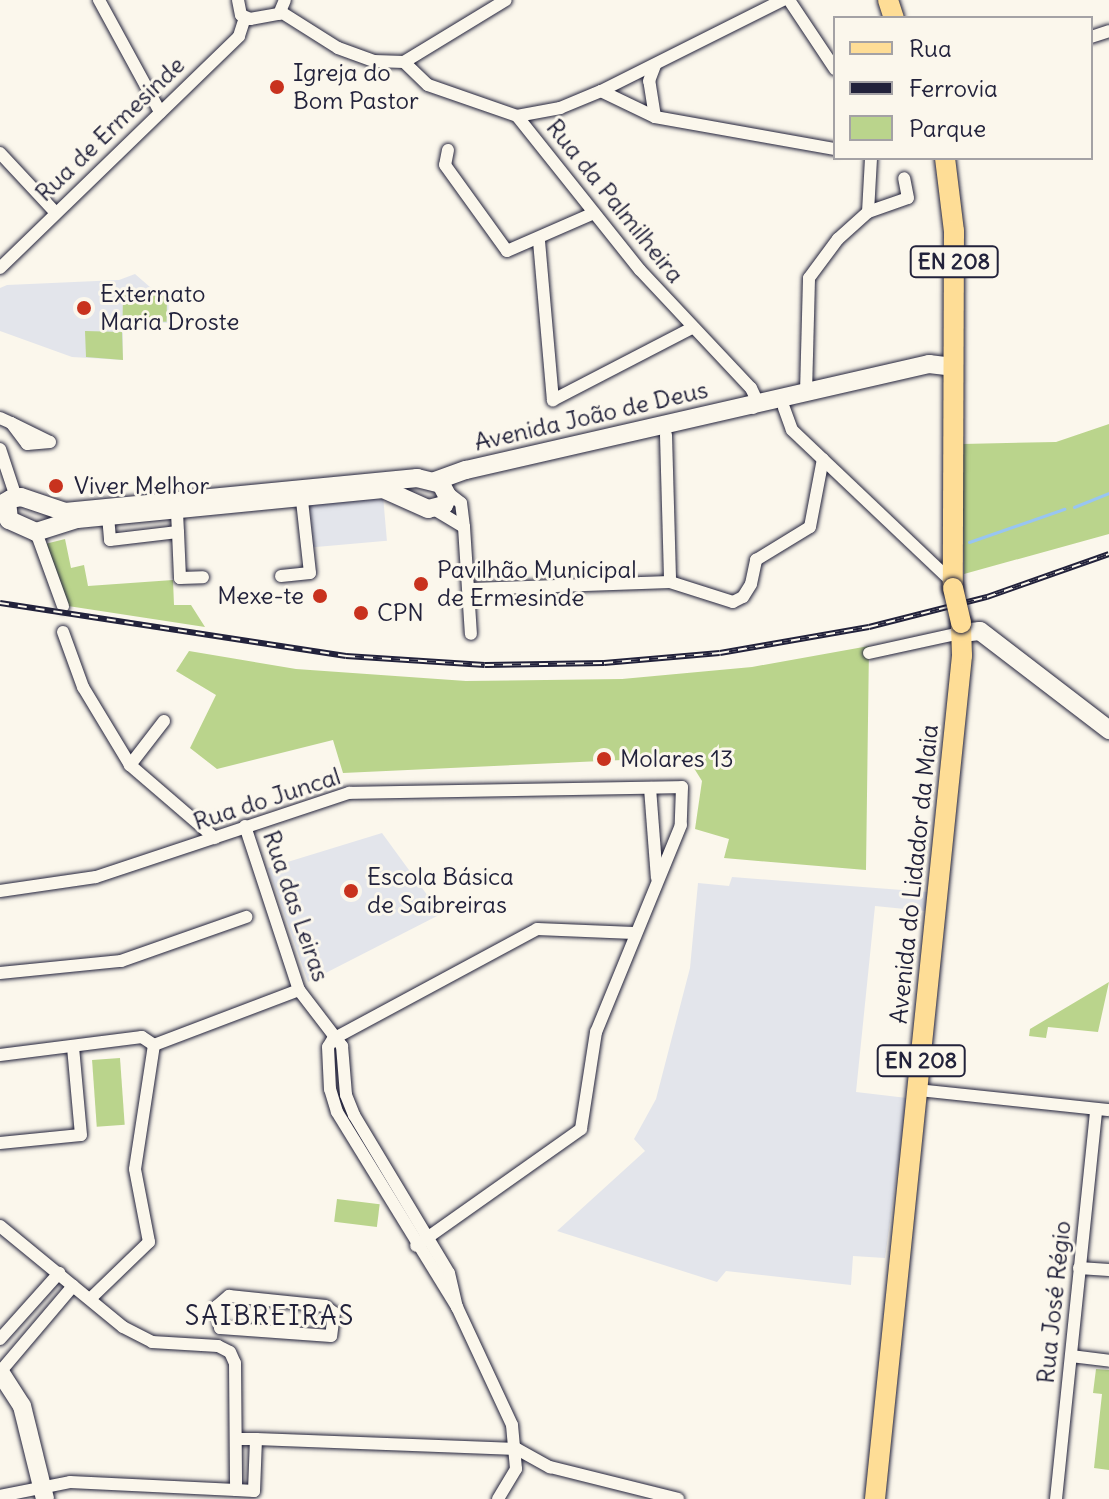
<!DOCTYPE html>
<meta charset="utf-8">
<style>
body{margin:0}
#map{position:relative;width:1109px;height:1499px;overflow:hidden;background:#fbf7ec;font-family:Delius,sans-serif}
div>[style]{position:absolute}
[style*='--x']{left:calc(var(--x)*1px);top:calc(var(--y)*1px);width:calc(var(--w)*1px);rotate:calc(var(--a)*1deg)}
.built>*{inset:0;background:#e3e5eb;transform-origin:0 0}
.green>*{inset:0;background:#bad48c;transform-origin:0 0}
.stream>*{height:3px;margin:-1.5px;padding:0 1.5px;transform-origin:1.5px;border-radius:1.5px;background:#98c5f2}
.roads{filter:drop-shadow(0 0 2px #22223b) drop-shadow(0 0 2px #22223b)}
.street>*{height:12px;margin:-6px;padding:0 6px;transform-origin:6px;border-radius:6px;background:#fbf7ec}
.secondary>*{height:18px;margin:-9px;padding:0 9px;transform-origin:9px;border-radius:9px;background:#fbf7ec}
.primary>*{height:20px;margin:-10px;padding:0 10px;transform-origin:10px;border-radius:10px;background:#fedd96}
.rail>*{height:6px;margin-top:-3px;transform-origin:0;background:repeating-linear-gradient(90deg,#fbf7ec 0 9px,#22223b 0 18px);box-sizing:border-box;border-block:2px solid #22223b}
.bridges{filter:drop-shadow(0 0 2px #22223b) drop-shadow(0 0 2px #22223b)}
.primary-bridge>*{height:20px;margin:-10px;padding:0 10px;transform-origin:10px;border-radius:10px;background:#fedd96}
.dots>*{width:22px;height:22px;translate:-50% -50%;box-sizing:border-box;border:4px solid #fbf7ec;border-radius:50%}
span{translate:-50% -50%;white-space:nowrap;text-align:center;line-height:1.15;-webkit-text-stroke:6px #fbf7ec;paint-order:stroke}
.shield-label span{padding:2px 6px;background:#fbf7ec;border:2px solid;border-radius:6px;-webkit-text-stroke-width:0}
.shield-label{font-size:22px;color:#22223b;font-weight:700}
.poi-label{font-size:24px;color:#22223b}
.left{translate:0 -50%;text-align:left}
.right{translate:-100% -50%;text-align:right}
.street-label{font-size:24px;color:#22223b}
.neighbourhood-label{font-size:26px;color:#22223b;letter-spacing:2px}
.legend{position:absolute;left:833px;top:16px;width:260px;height:144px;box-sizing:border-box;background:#fbf7ec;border:2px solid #a4a2a5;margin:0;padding:10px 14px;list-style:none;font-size:24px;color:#22223b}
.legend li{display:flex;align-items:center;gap:16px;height:40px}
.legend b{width:40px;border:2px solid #a4a2a5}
</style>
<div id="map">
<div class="built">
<div style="clip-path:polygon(135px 274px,158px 294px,169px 294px,168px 323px,123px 322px,123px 360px,72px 357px,0 331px,0 288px,7px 285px,119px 280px)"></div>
<div style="left:383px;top:496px;width:45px;height:74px;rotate:85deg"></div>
<div style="clip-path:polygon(382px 833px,441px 914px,308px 982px,268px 868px)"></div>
<div style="clip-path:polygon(732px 877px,928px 892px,925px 911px,875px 906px,856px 1092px,907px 1098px,885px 1258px,853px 1256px,851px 1285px,726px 1271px,717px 1282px,557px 1231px,645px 1151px,634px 1139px,656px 1099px,690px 968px,698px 883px,729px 886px)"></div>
</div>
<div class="green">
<div style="left:123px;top:295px;width:44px;height:26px;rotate:1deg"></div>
<div style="clip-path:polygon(85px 331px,122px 332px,123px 360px,86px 357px)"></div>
<div style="clip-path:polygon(1109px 424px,1109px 534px,964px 574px,962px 444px,1056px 442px)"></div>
<div style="clip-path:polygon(65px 539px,71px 568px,84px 565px,88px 586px,173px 580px,174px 605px,191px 605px,205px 627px,68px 606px,45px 544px)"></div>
<div style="clip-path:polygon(869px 646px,866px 870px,724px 858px,729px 839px,695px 829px,702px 781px,687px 757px,343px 773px,333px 740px,217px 769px,190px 748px,216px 695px,176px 671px,189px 651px,296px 669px,466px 681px,622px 679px,752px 667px)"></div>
<div style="clip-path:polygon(1109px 982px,1098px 1032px,1048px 1027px,1046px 1038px,1029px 1036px,1030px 1029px)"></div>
<div style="left:120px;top:1058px;width:67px;height:28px;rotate:86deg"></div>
<div style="left:337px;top:1199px;width:43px;height:23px;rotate:7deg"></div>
<div style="clip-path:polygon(1096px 1369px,1109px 1370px,1109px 1470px,1094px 1468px,1102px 1394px,1093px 1393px)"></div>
</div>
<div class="stream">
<div style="--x:1074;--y:507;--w:38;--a:-22"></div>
<div style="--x:969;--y:542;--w:101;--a:-19.2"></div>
</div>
<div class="roads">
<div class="street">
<div style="--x:99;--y:0;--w:128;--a:61.4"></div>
<div style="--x:238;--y:0;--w:15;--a:79"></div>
<div style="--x:241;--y:15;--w:10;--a:24"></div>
<div style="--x:250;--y:19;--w:29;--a:-10"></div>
<div style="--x:279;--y:14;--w:15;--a:-67"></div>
<div style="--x:789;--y:0;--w:83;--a:56.3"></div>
<div style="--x:281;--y:12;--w:67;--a:32.3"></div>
<div style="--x:338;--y:48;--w:38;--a:20"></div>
<div style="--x:374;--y:61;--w:30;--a:2"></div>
<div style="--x:404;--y:62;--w:33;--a:44"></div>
<div style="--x:428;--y:85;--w:94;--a:19.2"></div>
<div style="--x:517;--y:116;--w:197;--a:51.4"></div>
<div style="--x:640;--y:270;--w:162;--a:46.8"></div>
<div style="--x:751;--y:388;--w:17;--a:65"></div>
<div style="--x:758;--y:403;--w:7;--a:135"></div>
<div style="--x:1091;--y:37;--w:19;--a:-18"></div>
<div style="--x:404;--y:62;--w:119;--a:-31.3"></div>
<div style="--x:601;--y:91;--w:60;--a:25.7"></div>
<div style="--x:655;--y:117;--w:183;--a:10.1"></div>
<div style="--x:517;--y:116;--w:44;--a:-10.5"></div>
<div style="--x:560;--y:108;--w:44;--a:-22.5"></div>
<div style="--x:601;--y:91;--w:203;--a:-26.6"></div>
<div style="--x:655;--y:117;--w:36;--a:-99"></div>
<div style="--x:649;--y:81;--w:17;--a:-69"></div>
<div style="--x:448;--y:150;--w:15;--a:101"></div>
<div style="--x:445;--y:165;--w:106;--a:54.2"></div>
<div style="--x:507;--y:251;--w:95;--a:-23.6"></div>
<div style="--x:0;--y:153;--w:81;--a:47"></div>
<div style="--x:868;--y:212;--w:42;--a:-19.3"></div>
<div style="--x:908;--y:198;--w:20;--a:-101"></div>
<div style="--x:539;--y:241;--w:160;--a:85"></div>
<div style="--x:553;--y:400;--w:157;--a:-27.4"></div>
<div style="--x:0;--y:268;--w:333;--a:-44.1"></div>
<div style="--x:239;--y:36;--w:19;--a:-72"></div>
<div style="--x:806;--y:393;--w:115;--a:-88.5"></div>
<div style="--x:809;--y:278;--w:49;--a:-53.4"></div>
<div style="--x:838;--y:239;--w:40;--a:-42"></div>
<div style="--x:868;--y:212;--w:54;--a:-86.8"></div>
<div style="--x:784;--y:408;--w:23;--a:70"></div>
<div style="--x:792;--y:430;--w:221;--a:43.5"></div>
<div style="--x:0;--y:418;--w:12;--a:24"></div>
<div style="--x:11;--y:423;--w:43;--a:26"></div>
<div style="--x:50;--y:442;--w:23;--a:175"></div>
<div style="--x:27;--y:444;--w:26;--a:-127"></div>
<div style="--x:666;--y:435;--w:147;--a:88.4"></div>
<div style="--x:0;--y:449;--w:51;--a:71.6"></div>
<div style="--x:434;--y:509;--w:35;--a:31"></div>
<div style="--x:464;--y:527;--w:24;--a:-97"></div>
<div style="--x:461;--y:503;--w:18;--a:-142"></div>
<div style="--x:108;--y:516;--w:24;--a:85"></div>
<div style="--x:110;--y:540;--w:68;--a:-6.7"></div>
<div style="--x:178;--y:532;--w:21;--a:-93"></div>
<div style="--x:464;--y:527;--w:107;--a:86.3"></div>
<div style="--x:36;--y:532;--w:79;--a:70"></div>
<div style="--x:178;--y:532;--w:46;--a:87.5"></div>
<div style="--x:180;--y:578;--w:23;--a:-2"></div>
<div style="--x:281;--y:576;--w:29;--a:-6"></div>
<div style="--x:310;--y:573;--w:73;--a:-96.3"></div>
<div style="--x:471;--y:589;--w:199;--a:-2"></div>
<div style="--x:670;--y:582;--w:66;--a:17.6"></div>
<div style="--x:733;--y:602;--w:11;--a:-27"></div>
<div style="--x:743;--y:597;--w:15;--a:-58"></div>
<div style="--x:751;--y:584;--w:25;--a:-78"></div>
<div style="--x:756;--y:560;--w:63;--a:-31.4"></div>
<div style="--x:810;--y:527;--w:69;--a:-79.2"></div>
<div style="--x:63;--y:632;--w:59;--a:70"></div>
<div style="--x:83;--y:687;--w:91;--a:58.9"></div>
<div style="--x:869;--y:653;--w:94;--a:-12.3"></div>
<div style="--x:164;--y:721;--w:56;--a:127.7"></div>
<div style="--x:130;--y:765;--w:112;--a:40.7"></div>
<div style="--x:650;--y:788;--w:90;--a:85.6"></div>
<div style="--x:245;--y:826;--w:173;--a:71.8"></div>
<div style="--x:299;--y:990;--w:71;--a:52.5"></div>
<div style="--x:342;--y:1046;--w:49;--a:85.3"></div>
<div style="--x:346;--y:1095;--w:22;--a:68"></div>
<div style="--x:354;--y:1115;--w:184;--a:59"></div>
<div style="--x:449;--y:1273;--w:35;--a:77"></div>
<div style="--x:457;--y:1307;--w:130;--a:65"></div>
<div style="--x:512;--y:1425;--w:44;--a:84.8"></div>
<div style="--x:516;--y:1469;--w:35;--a:121"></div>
<div style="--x:0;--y:891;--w:97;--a:-8.3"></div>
<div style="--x:96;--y:877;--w:267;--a:-18.4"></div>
<div style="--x:349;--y:793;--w:333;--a:-1"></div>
<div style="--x:682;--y:787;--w:38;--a:92"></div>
<div style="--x:681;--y:825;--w:224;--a:112.3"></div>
<div style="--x:596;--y:1032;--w:98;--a:98.8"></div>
<div style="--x:581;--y:1129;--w:202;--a:144.7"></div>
<div style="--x:0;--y:973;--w:122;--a:-5.7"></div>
<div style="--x:121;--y:961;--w:133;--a:-19.4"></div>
<div style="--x:333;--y:1039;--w:232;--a:-28.3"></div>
<div style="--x:537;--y:929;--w:97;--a:2.4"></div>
<div style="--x:333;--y:1039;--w:9;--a:122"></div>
<div style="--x:328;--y:1047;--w:42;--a:87.3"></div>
<div style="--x:330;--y:1089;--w:24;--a:73"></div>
<div style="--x:337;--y:1112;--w:229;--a:58.4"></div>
<div style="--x:0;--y:1055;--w:143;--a:-7.2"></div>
<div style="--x:142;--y:1037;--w:14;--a:34"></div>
<div style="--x:918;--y:1090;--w:192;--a:6"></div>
<div style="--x:0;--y:1143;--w:81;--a:-5.6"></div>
<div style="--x:81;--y:1135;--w:88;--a:-95.2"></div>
<div style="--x:0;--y:1226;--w:159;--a:39.4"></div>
<div style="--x:123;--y:1327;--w:33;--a:27"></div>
<div style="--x:152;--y:1342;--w:66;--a:3.5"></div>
<div style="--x:218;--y:1346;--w:13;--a:27"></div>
<div style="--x:230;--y:1352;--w:12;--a:66"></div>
<div style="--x:235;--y:1363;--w:127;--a:89.5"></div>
<div style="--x:236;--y:1490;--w:18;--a:3"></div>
<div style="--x:254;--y:1491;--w:52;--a:-87.8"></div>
<div style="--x:256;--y:1439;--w:18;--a:180"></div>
<div style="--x:1079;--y:1268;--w:30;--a:4"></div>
<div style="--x:229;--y:1296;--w:97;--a:5.9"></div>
<div style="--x:325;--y:1306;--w:11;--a:38"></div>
<div style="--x:334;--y:1313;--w:23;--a:97"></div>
<div style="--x:331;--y:1336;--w:111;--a:-175.9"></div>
<div style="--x:220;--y:1328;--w:22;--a:-98"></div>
<div style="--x:217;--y:1306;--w:16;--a:-40"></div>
<div style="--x:90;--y:1299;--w:82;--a:-44"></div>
<div style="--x:149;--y:1242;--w:74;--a:-100.9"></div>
<div style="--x:135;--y:1169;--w:125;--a:-81.3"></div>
<div style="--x:154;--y:1045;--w:155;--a:-20.8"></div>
<div style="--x:0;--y:1339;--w:89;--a:-48.2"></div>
<div style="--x:1071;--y:1356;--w:38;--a:7"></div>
<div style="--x:0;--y:1372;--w:113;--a:-49.7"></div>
<div style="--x:256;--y:1439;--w:261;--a:2.2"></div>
<div style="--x:517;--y:1449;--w:38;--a:29"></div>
<div style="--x:550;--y:1467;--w:132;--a:14"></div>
<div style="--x:0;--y:1496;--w:71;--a:-11.3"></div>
<div style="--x:70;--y:1482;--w:166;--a:2.8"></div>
<div style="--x:1056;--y:1499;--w:392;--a:-84.1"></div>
</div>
<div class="secondary">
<div style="--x:435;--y:481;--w:33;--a:-20"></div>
<div style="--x:466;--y:470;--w:475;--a:-12.9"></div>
<div style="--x:929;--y:364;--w:24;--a:7"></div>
<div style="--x:0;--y:505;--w:13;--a:-29"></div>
<div style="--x:11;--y:499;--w:10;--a:-11"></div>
<div style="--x:21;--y:497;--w:46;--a:18.8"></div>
<div style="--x:65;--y:512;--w:354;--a:-5.5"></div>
<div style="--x:417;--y:478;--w:25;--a:14"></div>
<div style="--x:441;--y:484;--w:15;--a:62"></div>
<div style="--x:448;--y:497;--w:9;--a:117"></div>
<div style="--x:444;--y:505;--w:16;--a:166"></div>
<div style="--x:428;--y:509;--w:49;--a:-156"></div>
<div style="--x:383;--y:489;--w:307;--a:174.4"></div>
<div style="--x:77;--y:519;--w:43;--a:162.4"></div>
<div style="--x:36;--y:532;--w:30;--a:-156"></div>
<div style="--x:9;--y:520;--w:18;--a:-96"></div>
<div style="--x:961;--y:633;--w:19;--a:-6"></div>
<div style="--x:980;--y:631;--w:163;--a:37.5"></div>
<div style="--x:0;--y:1372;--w:40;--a:57.1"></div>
<div style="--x:22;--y:1406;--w:96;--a:76.1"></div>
</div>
<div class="primary">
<div style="--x:888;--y:0;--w:19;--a:72"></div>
<div style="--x:945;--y:158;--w:74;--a:83"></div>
<div style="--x:954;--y:231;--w:357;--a:90.2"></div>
<div style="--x:875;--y:1499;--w:848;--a:-84.11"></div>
<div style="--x:962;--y:655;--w:32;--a:-92"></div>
</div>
</div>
<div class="rail">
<div style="--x:0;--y:603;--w:350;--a:8.7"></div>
<div style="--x:346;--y:656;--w:139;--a:3.7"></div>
<div style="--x:485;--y:665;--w:119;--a:-1"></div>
<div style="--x:604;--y:663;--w:116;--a:-4.9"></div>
<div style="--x:720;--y:653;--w:151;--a:-9.9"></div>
<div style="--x:869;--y:627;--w:122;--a:-14.3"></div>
<div style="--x:987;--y:597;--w:129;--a:-19.4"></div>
</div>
<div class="bridges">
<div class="primary-bridge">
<div style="--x:953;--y:588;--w:36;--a:77"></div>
</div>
</div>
<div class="dots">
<div style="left:277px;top:87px;background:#c8321e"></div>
<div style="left:84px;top:308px;background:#c8321e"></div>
<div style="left:56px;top:486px;background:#c8321e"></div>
<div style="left:421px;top:584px;background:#c8321e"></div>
<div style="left:320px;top:596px;background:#c8321e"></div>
<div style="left:361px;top:613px;background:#c8321e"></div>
<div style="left:604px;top:759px;background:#c8321e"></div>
<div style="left:351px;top:891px;background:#c8321e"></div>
</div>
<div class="shield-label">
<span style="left:954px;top:262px">EN 208</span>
<span style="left:921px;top:1061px">EN 208</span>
</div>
<div class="poi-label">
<span class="left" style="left:293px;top:87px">Igreja do<br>Bom Pastor</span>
<span class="left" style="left:100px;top:308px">Externato<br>Maria Droste</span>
<span class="left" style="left:74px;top:486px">Viver Melhor</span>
<span class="left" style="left:437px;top:584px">Pavilhão Municipal<br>de Ermesinde</span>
<span class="right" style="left:304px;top:596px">Mexe-te</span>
<span class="left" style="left:377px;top:613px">CPN</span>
<span class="left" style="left:620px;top:759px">Molares 13</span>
<span class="left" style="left:367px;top:891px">Escola Básica<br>de Saibreiras</span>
</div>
<div class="street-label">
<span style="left:110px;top:129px;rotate:-44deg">Rua de Ermesinde</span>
<span style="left:615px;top:201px;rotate:51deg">Rua da Palmilheira</span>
<span style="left:591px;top:416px;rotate:-13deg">Avenida João de Deus</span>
<span style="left:267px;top:799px;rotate:-18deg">Rua do Juncal</span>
<span style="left:914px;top:874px;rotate:-84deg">Avenida do Lidador da Maia</span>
<span style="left:296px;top:906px;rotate:71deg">Rua das Leiras</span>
<span style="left:1054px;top:1302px;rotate:-84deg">Rua José Régio</span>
</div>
<div class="neighbourhood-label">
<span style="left:270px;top:1316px">SAIBREIRAS</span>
</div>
<ul class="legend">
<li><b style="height:10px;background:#fedd96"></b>Rua</li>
<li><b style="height:10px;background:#22223b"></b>Ferrovia</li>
<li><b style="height:22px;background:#bad48c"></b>Parque</li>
</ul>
</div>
